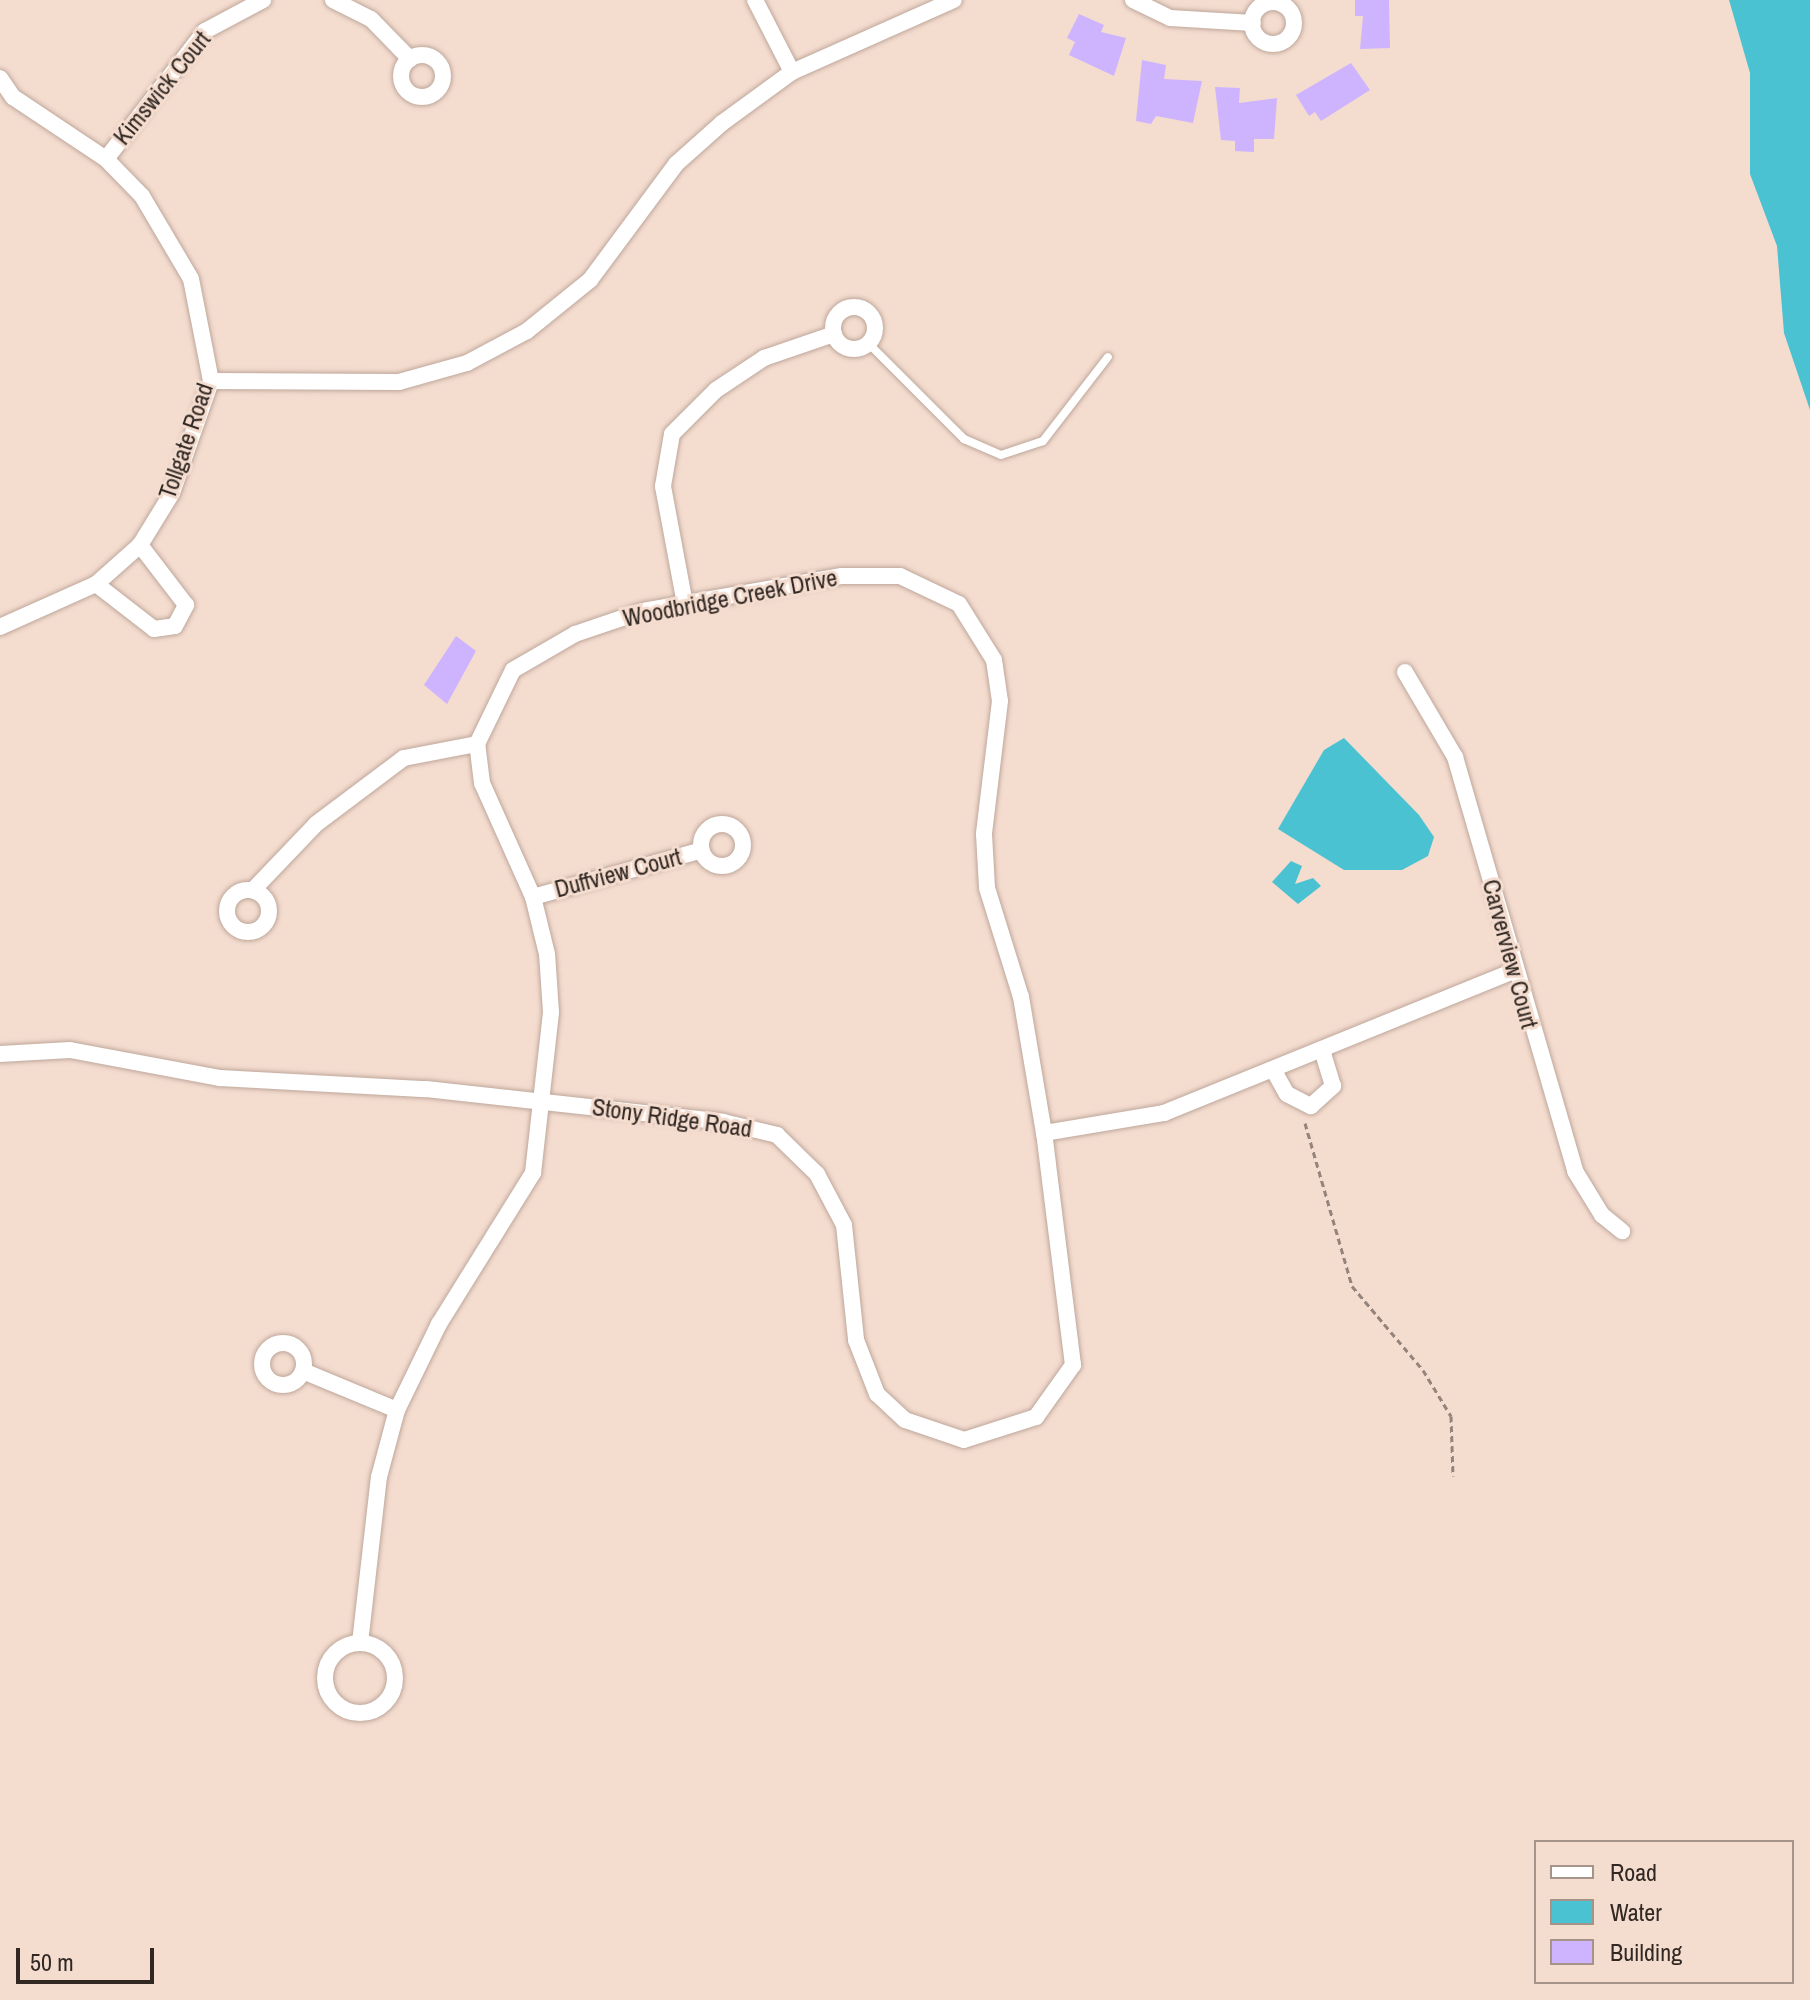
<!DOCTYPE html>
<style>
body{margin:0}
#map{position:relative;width:1810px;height:2000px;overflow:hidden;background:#f4dccf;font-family:"Archivo Narrow",sans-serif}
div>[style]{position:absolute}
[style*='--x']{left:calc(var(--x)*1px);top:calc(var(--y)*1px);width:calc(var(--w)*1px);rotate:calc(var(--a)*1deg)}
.water>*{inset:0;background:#4bc2d1}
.building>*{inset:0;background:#ceb4ff}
.path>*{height:3px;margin-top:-1.5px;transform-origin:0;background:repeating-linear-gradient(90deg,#95847b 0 6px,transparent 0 10px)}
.roads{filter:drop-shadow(0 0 2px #bea79b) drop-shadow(0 0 2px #bea79b)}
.service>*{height:8px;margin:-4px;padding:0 4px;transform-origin:4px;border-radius:4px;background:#fff}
.minor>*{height:16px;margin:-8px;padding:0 8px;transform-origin:8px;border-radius:8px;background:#fff}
.minor>.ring{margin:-8px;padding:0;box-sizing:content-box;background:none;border:16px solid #fff;border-radius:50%}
span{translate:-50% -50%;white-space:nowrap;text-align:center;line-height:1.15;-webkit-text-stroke:6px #f4dccf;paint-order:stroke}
.street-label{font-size:24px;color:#312823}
.legend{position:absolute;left:1534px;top:1840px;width:260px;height:144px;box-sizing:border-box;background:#f4dccf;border:2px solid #a6948a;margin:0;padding:10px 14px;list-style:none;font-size:24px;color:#312823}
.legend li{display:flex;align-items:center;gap:16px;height:40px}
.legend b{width:40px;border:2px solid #a6948a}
.scale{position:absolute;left:16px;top:1948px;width:138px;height:36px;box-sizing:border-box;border:4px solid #312823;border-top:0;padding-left:10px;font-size:24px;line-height:28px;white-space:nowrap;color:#312823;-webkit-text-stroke:6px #f4dccf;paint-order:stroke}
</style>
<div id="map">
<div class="water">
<div style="clip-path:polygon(1729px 0,1810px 0,1810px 410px,1784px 333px,1777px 246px,1750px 174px,1750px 73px)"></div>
<div style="clip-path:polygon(1344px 738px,1419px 815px,1434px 837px,1428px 856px,1402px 870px,1344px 870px,1278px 829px,1324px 750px)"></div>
<div style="clip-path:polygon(1291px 861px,1302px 866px,1295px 884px,1313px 878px,1321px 886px,1298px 904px,1272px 882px)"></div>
</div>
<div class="building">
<div style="clip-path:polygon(1355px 0,1389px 0,1390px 48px,1360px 49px,1363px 16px,1355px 16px)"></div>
<div style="clip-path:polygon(1079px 14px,1104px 25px,1101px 32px,1126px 38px,1114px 76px,1069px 55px,1075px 42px,1067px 38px)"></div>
<div style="clip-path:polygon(1142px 60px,1166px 65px,1164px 79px,1202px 81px,1193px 123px,1156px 116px,1151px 124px,1136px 121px)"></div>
<div style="clip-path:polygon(1351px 63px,1370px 90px,1321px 121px,1315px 112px,1309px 116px,1296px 95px)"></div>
<div style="clip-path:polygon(1215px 87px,1240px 88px,1239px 103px,1277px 98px,1274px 139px,1254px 139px,1254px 152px,1235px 151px,1235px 141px,1221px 140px)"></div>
<div style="clip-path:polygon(456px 636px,476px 651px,447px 704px,424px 685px)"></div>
</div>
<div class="path">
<div style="--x:1305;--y:1123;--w:170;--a:73.9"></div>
<div style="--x:1352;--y:1286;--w:110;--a:49.8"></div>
<div style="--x:1423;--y:1370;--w:54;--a:58.7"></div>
<div style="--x:1451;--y:1416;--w:60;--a:88.1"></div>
</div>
<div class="roads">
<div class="service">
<div style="--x:868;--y:343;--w:136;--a:45"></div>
<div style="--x:964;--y:439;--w:40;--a:23.4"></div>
<div style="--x:1001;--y:455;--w:44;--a:-18.4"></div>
<div style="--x:1043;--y:441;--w:106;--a:-52.3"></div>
</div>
<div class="minor">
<div style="--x:333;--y:0;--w:42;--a:26.6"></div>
<div style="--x:371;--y:19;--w:56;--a:45.7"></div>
<div style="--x:755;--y:0;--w:81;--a:62.8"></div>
<div style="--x:1133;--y:0;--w:41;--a:25.9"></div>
<div style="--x:1170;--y:18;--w:83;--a:3.4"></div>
<div class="ring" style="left:1252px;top:2px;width:26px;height:26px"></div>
<div class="ring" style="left:401px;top:55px;width:26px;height:26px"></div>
<div style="--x:0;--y:78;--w:23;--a:56"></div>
<div style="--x:13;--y:97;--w:112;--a:33.7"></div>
<div style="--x:106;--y:159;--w:52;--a:45.8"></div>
<div style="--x:142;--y:196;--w:96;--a:59.4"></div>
<div style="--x:191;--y:279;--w:104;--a:78.9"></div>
<div style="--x:211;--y:381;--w:119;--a:109.2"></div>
<div style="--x:172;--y:493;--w:61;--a:121.6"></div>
<div style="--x:140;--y:545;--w:59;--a:138.4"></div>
<div style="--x:96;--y:584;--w:105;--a:155.9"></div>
<div style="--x:106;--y:159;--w:162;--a:-52.3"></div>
<div style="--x:205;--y:31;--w:66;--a:-28.1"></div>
<div class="ring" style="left:833px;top:307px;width:26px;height:26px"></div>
<div style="--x:211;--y:381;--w:188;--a:0.3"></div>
<div style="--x:399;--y:382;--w:71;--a:-15.6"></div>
<div style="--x:467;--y:363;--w:68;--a:-28.1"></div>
<div style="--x:527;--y:331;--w:81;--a:-39"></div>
<div style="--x:590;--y:280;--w:144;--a:-53.4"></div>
<div style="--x:676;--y:164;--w:62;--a:-41.7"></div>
<div style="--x:722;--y:123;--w:87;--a:-36.1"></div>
<div style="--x:792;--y:72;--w:177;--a:-24"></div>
<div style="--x:96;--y:584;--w:73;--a:37.8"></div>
<div style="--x:154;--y:629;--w:21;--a:-8"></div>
<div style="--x:175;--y:626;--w:24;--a:-62"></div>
<div style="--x:186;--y:605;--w:76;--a:-127.5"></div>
<div style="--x:685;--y:604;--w:120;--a:-100.6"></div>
<div style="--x:663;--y:486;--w:53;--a:-80.2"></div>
<div style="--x:672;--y:434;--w:62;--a:-45"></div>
<div style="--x:716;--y:390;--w:58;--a:-33.7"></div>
<div style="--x:764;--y:358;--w:74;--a:-18.9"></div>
<div style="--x:1405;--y:672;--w:99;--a:59.5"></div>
<div style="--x:1455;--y:757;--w:431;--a:73.8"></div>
<div style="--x:1575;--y:1171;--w:52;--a:58.5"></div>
<div style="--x:1602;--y:1215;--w:26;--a:39"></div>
<div class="ring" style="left:701px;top:824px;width:26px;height:26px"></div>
<div style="--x:253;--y:890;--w:91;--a:-46.3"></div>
<div style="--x:316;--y:824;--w:110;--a:-36.9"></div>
<div style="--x:404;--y:758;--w:74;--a:-10.9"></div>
<div class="ring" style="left:227px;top:890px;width:26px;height:26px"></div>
<div style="--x:533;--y:897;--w:175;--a:-15.5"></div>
<div style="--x:0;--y:1054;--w:70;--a:-3.3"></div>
<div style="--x:70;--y:1050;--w:153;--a:10.6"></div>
<div style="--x:220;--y:1078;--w:206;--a:3.1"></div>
<div style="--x:426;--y:1089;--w:299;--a:6.3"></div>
<div style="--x:723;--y:1122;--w:56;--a:13.5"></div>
<div style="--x:777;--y:1135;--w:56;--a:44.3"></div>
<div style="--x:817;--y:1174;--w:58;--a:62.1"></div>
<div style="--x:844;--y:1225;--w:116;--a:84"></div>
<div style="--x:856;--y:1340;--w:58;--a:68.7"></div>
<div style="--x:877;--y:1394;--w:38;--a:43"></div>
<div style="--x:905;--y:1420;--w:62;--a:18.7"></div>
<div style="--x:964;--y:1440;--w:76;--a:-17.7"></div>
<div style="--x:1036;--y:1417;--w:64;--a:-54.6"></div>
<div style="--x:1073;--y:1365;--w:234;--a:-97.1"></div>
<div style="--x:1044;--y:1133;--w:122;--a:-9.5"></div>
<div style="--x:1164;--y:1113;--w:377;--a:-22.1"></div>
<div style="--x:1274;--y:1071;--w:26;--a:61"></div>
<div style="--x:1287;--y:1094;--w:27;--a:27"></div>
<div style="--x:1311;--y:1106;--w:30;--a:-42"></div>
<div style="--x:1333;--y:1086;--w:34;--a:-107"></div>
<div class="ring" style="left:262px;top:1343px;width:26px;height:26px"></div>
<div style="--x:303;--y:1371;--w:102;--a:22.5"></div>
<div class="ring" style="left:325px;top:1643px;width:54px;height:54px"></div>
<div style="--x:360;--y:1643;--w:167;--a:-83.5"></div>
<div style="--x:379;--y:1477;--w:69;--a:-75"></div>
<div style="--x:397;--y:1410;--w:96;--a:-64"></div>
<div style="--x:439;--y:1324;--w:178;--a:-58.1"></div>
<div style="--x:533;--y:1173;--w:162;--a:-83.6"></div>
<div style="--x:551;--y:1012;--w:58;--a:-93.9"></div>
<div style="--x:547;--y:954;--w:59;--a:-103.8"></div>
<div style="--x:533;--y:897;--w:125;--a:-114.1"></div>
<div style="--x:482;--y:783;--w:39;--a:-97"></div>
<div style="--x:477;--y:744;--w:82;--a:-64.1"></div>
<div style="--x:513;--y:670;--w:72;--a:-30.1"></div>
<div style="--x:575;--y:634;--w:72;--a:-18.7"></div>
<div style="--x:643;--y:611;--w:202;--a:-10"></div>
<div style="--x:842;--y:576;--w:58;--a:0"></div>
<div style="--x:900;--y:576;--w:65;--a:25.4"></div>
<div style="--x:959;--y:604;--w:66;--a:58"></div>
<div style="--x:994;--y:660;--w:41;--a:81.7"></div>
<div style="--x:1000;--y:701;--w:134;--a:96.9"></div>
<div style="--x:984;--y:834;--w:54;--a:86.8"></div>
<div style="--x:987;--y:888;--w:114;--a:72.7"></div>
<div style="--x:1021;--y:997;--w:138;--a:80.4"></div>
</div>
</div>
<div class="street-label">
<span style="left:162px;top:88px;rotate:-51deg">Kimswick Court</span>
<span style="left:186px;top:441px;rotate:-71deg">Tollgate Road</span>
<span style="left:730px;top:598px;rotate:-11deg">Woodbridge Creek Drive</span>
<span style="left:618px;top:873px;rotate:-15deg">Duffview Court</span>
<span style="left:1510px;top:954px;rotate:75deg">Carverview Court</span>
<span style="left:672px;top:1118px;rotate:8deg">Stony Ridge Road</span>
</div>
<ul class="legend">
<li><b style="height:10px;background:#fff"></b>Road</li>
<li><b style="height:22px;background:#4bc2d1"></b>Water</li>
<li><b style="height:22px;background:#ceb4ff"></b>Building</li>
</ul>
<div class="scale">50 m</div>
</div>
